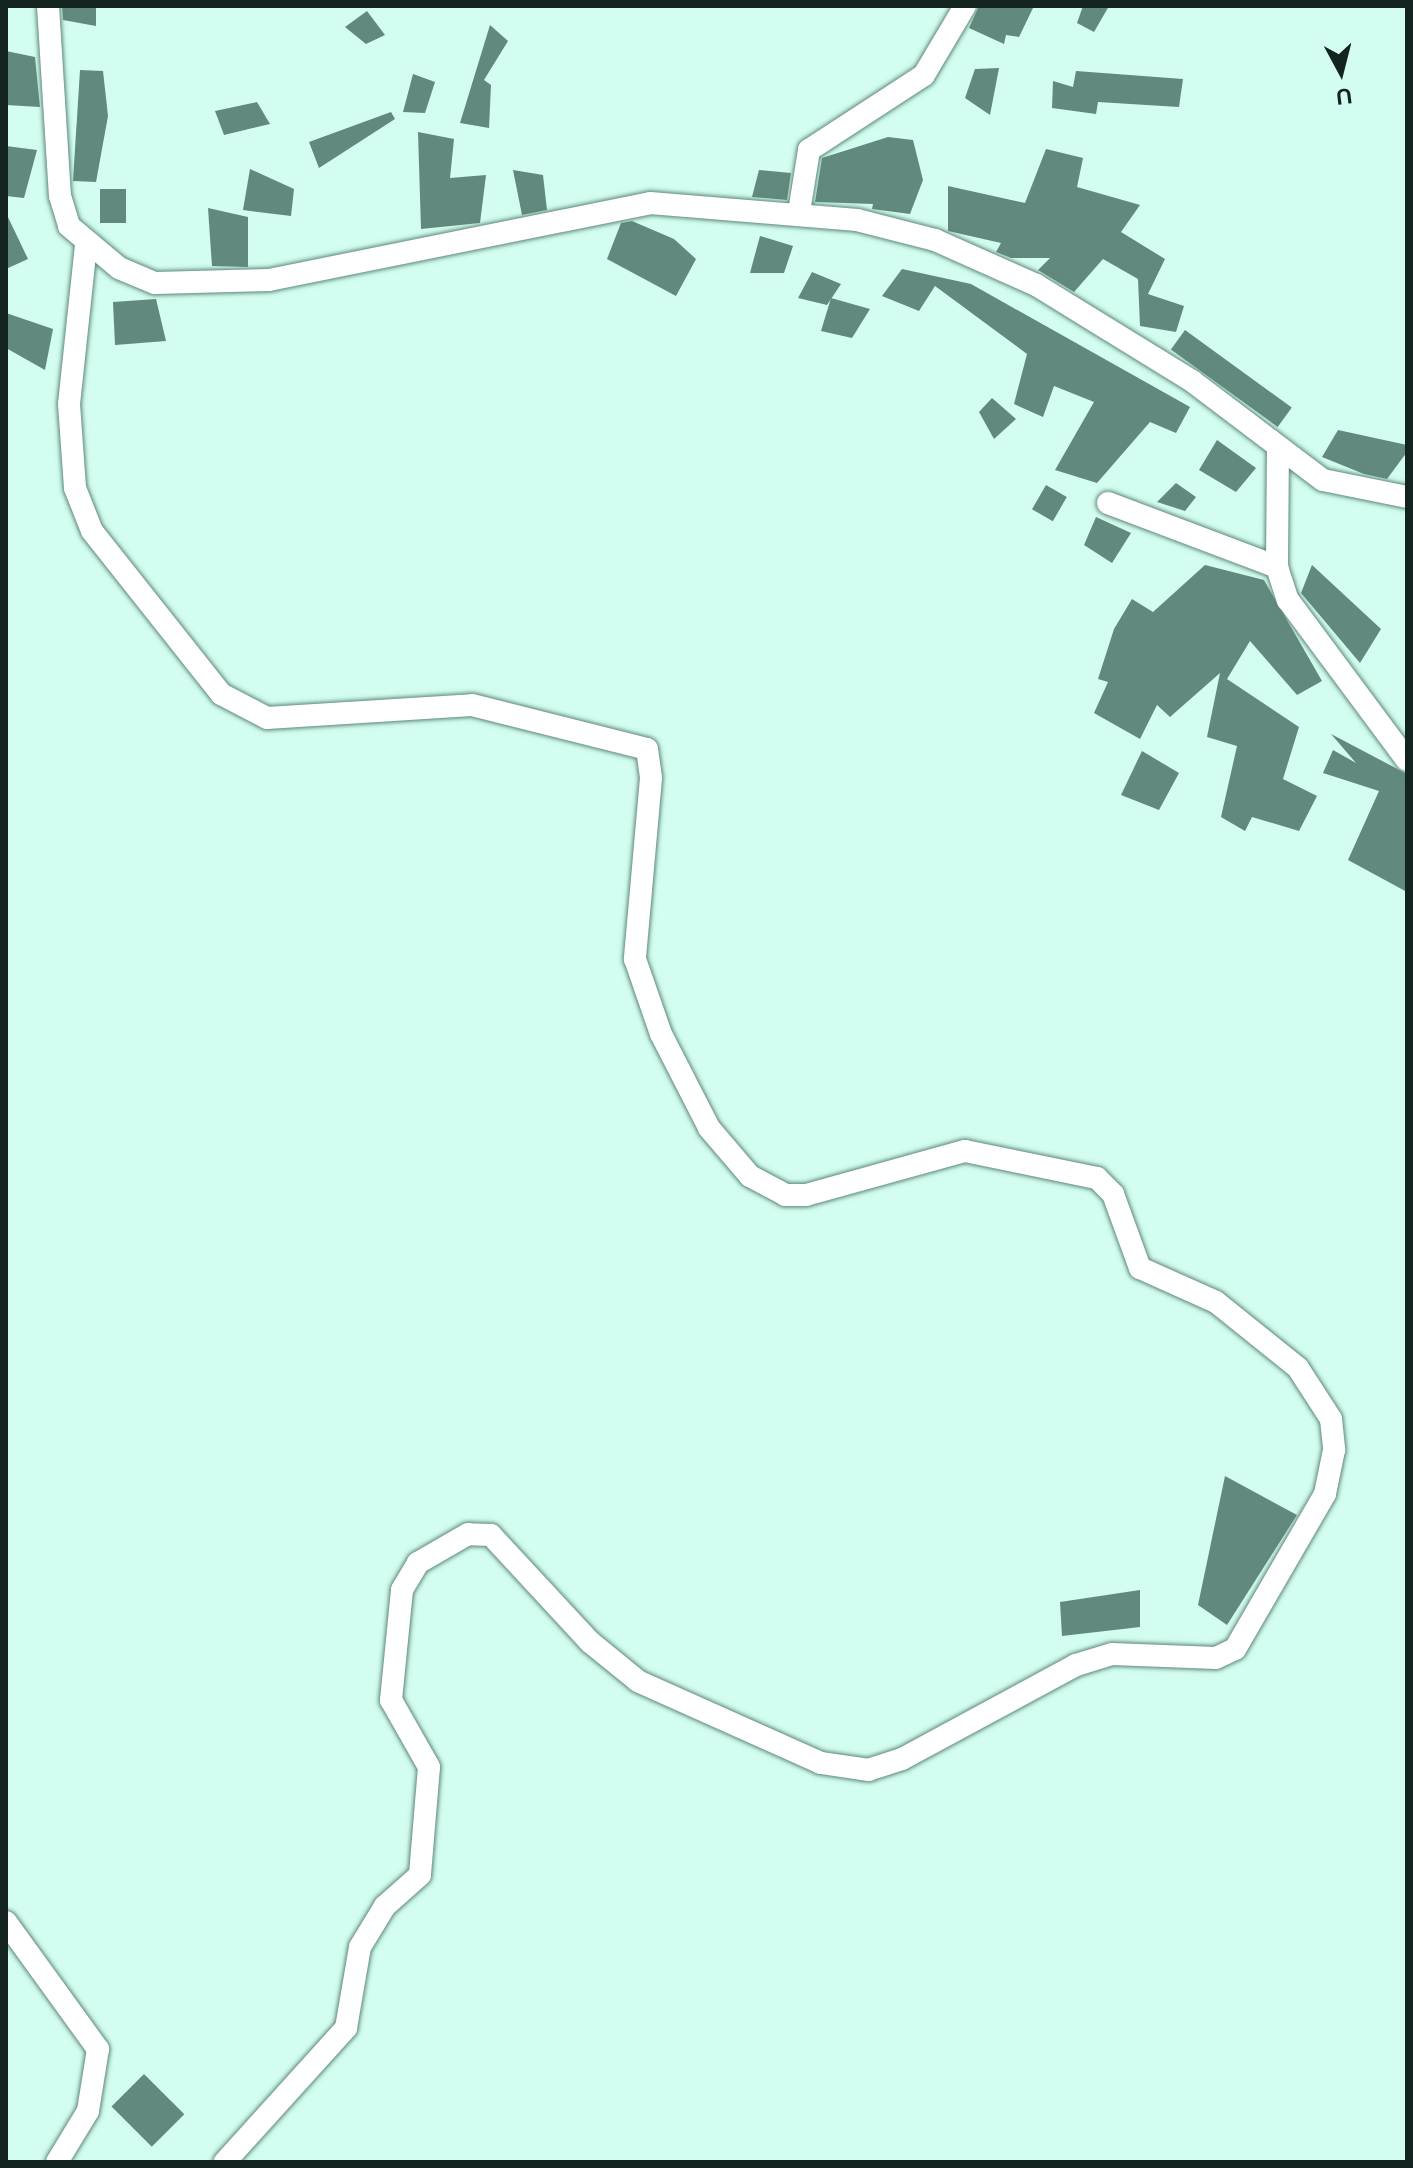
<!DOCTYPE html>
<style>
body{margin:0}
#map{position:relative;width:1413px;height:2168px;overflow:hidden;background:#d2fdf0;font-family:Helvetica,sans-serif}
div>[style]{position:absolute}
[style*='--x']{left:calc(var(--x)*1px);top:calc(var(--y)*1px);width:calc(var(--w)*1px);rotate:calc(var(--a)*1deg)}
.building>*{inset:0;background:#61897e;transform-origin:0 0}
.roads{filter:drop-shadow(0 0 2px #5f877c) drop-shadow(0 0 2px #5f877c)}
.street>*{height:22px;margin:-11px;padding:0 11px;transform-origin:11px;border-radius:11px;background:#fff}
span{translate:-50% -50%;white-space:nowrap;text-align:center;line-height:1.15;-webkit-text-stroke:6px #d2fdf0;paint-order:stroke}
.frame{position:absolute;inset:0;border:8px solid #13231f;pointer-events:none}
.north{position:absolute;left:1301px;top:32px;width:80px;height:80px;-webkit-text-stroke:6px #d2fdf0;paint-order:stroke;rotate:173deg;font-size:22px;font-weight:700;line-height:32px;text-align:center;color:#13231f}
.north::after{content:'';display:block;margin:auto;width:28px;height:36px;background:#13231f;clip-path:polygon(50% 0,100% 100%,50% 72%,0 100%)}
</style>
<div id="map">
<div class="building">
<div style="clip-path:polygon(62px 6px,96px 6px,96px 26px,63px 20px)"></div>
<div style="clip-path:polygon(979px 6px,1034px 6px,1019px 37px,1006px 35px,1004px 44px,969px 28px)"></div>
<div style="clip-path:polygon(1083px 6px,1109px 6px,1094px 32px,1077px 23px)"></div>
<div style="clip-path:polygon(367px 11px,385px 35px,366px 44px,345px 27px)"></div>
<div style="clip-path:polygon(490px 25px,508px 41px,484px 80px,491px 85px,489px 128px,460px 123px)"></div>
<div style="clip-path:polygon(6px 51px,35px 57px,40px 107px,6px 105px)"></div>
<div style="clip-path:polygon(999px 68px,990px 115px,965px 98px,975px 69px)"></div>
<div style="clip-path:polygon(80px 70px,103px 71px,108px 116px,96px 182px,73px 181px)"></div>
<div style="clip-path:polygon(1076px 71px,1183px 79px,1179px 107px,1098px 102px,1096px 114px,1052px 108px,1053px 81px,1073px 87px)"></div>
<div style="clip-path:polygon(413px 74px,435px 82px,425px 113px,403px 112px)"></div>
<div style="clip-path:polygon(257px 102px,270px 124px,224px 135px,215px 111px)"></div>
<div style="clip-path:polygon(391px 112px,395px 119px,319px 168px,309px 142px)"></div>
<div style="clip-path:polygon(418px 132px,454px 139px,450px 178px,486px 175px,480px 223px,421px 229px)"></div>
<div style="clip-path:polygon(888px 137px,913px 140px,923px 180px,910px 214px,872px 209px,873px 204px,815px 202px,822px 158px)"></div>
<div style="clip-path:polygon(6px 146px,37px 150px,24px 198px,6px 196px)"></div>
<div style="clip-path:polygon(1046px 149px,1083px 158px,1077px 187px,1140px 205px,1121px 232px,1165px 259px,1148px 294px,1184px 306px,1176px 332px,1140px 326px,1138px 279px,1103px 259px,1074px 292px,1038px 270px,1050px 258px,1011px 258px,996px 252px,1001px 243px,948px 231px,948px 186px,1025px 203px)"></div>
<div style="clip-path:polygon(250px 169px,294px 189px,291px 216px,243px 210px)"></div>
<div style="clip-path:polygon(513px 170px,543px 175px,547px 210px,522px 215px)"></div>
<div style="clip-path:polygon(759px 170px,791px 173px,787px 200px,752px 197px)"></div>
<div style="left:100px;top:189px;width:26px;height:34px"></div>
<div style="clip-path:polygon(208px 208px,248px 217px,248px 267px,212px 266px)"></div>
<div style="clip-path:polygon(6px 213px,28px 259px,6px 269px)"></div>
<div style="clip-path:polygon(632px 221px,674px 239px,696px 259px,676px 296px,607px 259px,621px 223px)"></div>
<div style="clip-path:polygon(760px 236px,793px 246px,784px 273px,750px 273px)"></div>
<div style="clip-path:polygon(902px 269px,971px 284px,1190px 407px,1176px 433px,1150px 422px,1097px 483px,1055px 470px,1094px 402px,1054px 386px,1043px 417px,1014px 404px,1027px 354px,935px 286px,919px 311px,882px 296px)"></div>
<div style="clip-path:polygon(812px 272px,841px 284px,827px 305px,798px 298px)"></div>
<div style="clip-path:polygon(831px 298px,870px 309px,852px 338px,821px 331px)"></div>
<div style="clip-path:polygon(156px 299px,166px 341px,115px 345px,113px 302px)"></div>
<div style="clip-path:polygon(6px 313px,53px 329px,45px 370px,6px 348px)"></div>
<div style="left:1185px;top:330px;width:132px;height:24px;rotate:36deg"></div>
<div style="clip-path:polygon(992px 398px,1016px 419px,994px 439px,979px 412px)"></div>
<div style="clip-path:polygon(1338px 430px,1407px 445px,1407px 452px,1387px 479px,1364px 474px,1322px 457px)"></div>
<div style="clip-path:polygon(1217px 440px,1256px 468px,1236px 492px,1199px 470px)"></div>
<div style="clip-path:polygon(1176px 483px,1196px 497px,1185px 511px,1157px 502px)"></div>
<div style="left:1046px;top:485px;width:24px;height:28px;rotate:30deg"></div>
<div style="clip-path:polygon(1096px 517px,1131px 533px,1112px 563px,1084px 545px)"></div>
<div style="clip-path:polygon(1205px 565px,1264px 580px,1322px 681px,1297px 695px,1250px 641px,1227px 679px,1299px 727px,1283px 779px,1317px 796px,1299px 831px,1252px 817px,1245px 831px,1221px 817px,1237px 746px,1207px 737px,1220px 673px,1170px 717px,1157px 705px,1140px 739px,1094px 713px,1108px 682px,1098px 679px,1114px 629px,1132px 599px,1153px 612px)"></div>
<div style="clip-path:polygon(1312px 565px,1381px 629px,1360px 663px,1301px 593px)"></div>
<div style="clip-path:polygon(1331px 734px,1407px 774px,1407px 892px,1348px 860px,1379px 791px,1323px 773px,1333px 750px,1356px 763px)"></div>
<div style="clip-path:polygon(1142px 751px,1179px 773px,1159px 810px,1121px 795px)"></div>
<div style="clip-path:polygon(1225px 1476px,1297px 1515px,1227px 1625px,1198px 1605px)"></div>
<div style="clip-path:polygon(1140px 1590px,1140px 1627px,1062px 1636px,1060px 1602px)"></div>
<div style="left:144px;top:2074px;width:57px;height:46px;rotate:45deg"></div>
</div>
<div class="roads">
<div class="street">
<div style="--x:48;--y:6;--w:190;--a:86.4"></div>
<div style="--x:60;--y:196;--w:31;--a:73"></div>
<div style="--x:69;--y:226;--w:65;--a:40"></div>
<div style="--x:119;--y:268;--w:39;--a:23"></div>
<div style="--x:155;--y:283;--w:114;--a:-1.5"></div>
<div style="--x:269;--y:280;--w:389;--a:-11.4"></div>
<div style="--x:650;--y:203;--w:208;--a:4.7"></div>
<div style="--x:857;--y:220;--w:81;--a:14.4"></div>
<div style="--x:935;--y:240;--w:111;--a:24"></div>
<div style="--x:1036;--y:285;--w:183;--a:31.6"></div>
<div style="--x:1192;--y:381;--w:164;--a:37.1"></div>
<div style="--x:1323;--y:480;--w:86;--a:11.4"></div>
<div style="--x:799;--y:212;--w:63;--a:-80.8"></div>
<div style="--x:809;--y:150;--w:137;--a:-33.1"></div>
<div style="--x:924;--y:75;--w:80;--a:-59.3"></div>
<div style="--x:86;--y:245;--w:160;--a:96.1"></div>
<div style="--x:69;--y:404;--w:84;--a:85.9"></div>
<div style="--x:75;--y:488;--w:46;--a:68.4"></div>
<div style="--x:92;--y:531;--w:208;--a:51.6"></div>
<div style="--x:221;--y:694;--w:52;--a:27.6"></div>
<div style="--x:267;--y:718;--w:205;--a:-3.6"></div>
<div style="--x:472;--y:705;--w:180;--a:14.1"></div>
<div style="--x:647;--y:749;--w:29;--a:82"></div>
<div style="--x:651;--y:778;--w:182;--a:95.1"></div>
<div style="--x:635;--y:959;--w:79;--a:70.9"></div>
<div style="--x:661;--y:1034;--w:106;--a:62.9"></div>
<div style="--x:709;--y:1128;--w:63;--a:49.5"></div>
<div style="--x:750;--y:1176;--w:40;--a:28"></div>
<div style="--x:785;--y:1195;--w:21;--a:0"></div>
<div style="--x:806;--y:1195;--w:165;--a:-15.5"></div>
<div style="--x:965;--y:1151;--w:135;--a:11.6"></div>
<div style="--x:1097;--y:1178;--w:23;--a:45"></div>
<div style="--x:1113;--y:1194;--w:79;--a:70"></div>
<div style="--x:1140;--y:1268;--w:83;--a:24.1"></div>
<div style="--x:1216;--y:1302;--w:105;--a:38.8"></div>
<div style="--x:1298;--y:1368;--w:61;--a:57.1"></div>
<div style="--x:1331;--y:1419;--w:31;--a:84"></div>
<div style="--x:1334;--y:1450;--w:45;--a:101.6"></div>
<div style="--x:1325;--y:1494;--w:179;--a:120.1"></div>
<div style="--x:1235;--y:1649;--w:21;--a:155"></div>
<div style="--x:1216;--y:1658;--w:104;--a:-177.8"></div>
<div style="--x:1112;--y:1654;--w:38;--a:163"></div>
<div style="--x:1076;--y:1665;--w:198;--a:151.6"></div>
<div style="--x:902;--y:1759;--w:35;--a:162"></div>
<div style="--x:869;--y:1770;--w:49;--a:-171.7"></div>
<div style="--x:821;--y:1763;--w:201;--a:-155.9"></div>
<div style="--x:638;--y:1681;--w:62;--a:-140.9"></div>
<div style="--x:590;--y:1642;--w:146;--a:-132.8"></div>
<div style="--x:491;--y:1535;--w:23;--a:-178"></div>
<div style="--x:468;--y:1534;--w:58;--a:149.9"></div>
<div style="--x:418;--y:1563;--w:31;--a:121"></div>
<div style="--x:402;--y:1590;--w:111;--a:95.7"></div>
<div style="--x:391;--y:1700;--w:77;--a:60.4"></div>
<div style="--x:429;--y:1767;--w:108;--a:94.8"></div>
<div style="--x:420;--y:1875;--w:47;--a:138.5"></div>
<div style="--x:385;--y:1906;--w:48;--a:121.4"></div>
<div style="--x:360;--y:1947;--w:82;--a:99.8"></div>
<div style="--x:346;--y:2028;--w:181;--a:132.1"></div>
<div style="--x:1278;--y:448;--w:119;--a:90.5"></div>
<div style="--x:1277;--y:567;--w:35;--a:72"></div>
<div style="--x:1288;--y:600;--w:199;--a:53.4"></div>
<div style="--x:1108;--y:503;--w:181;--a:20.7"></div>
<div style="--x:6;--y:1922;--w:157;--a:54.1"></div>
<div style="--x:98;--y:2049;--w:63;--a:99.2"></div>
<div style="--x:88;--y:2111;--w:60;--a:121.3"></div>
</div>
</div>
<div class="frame"></div>
<div class="north">U</div>
</div>
